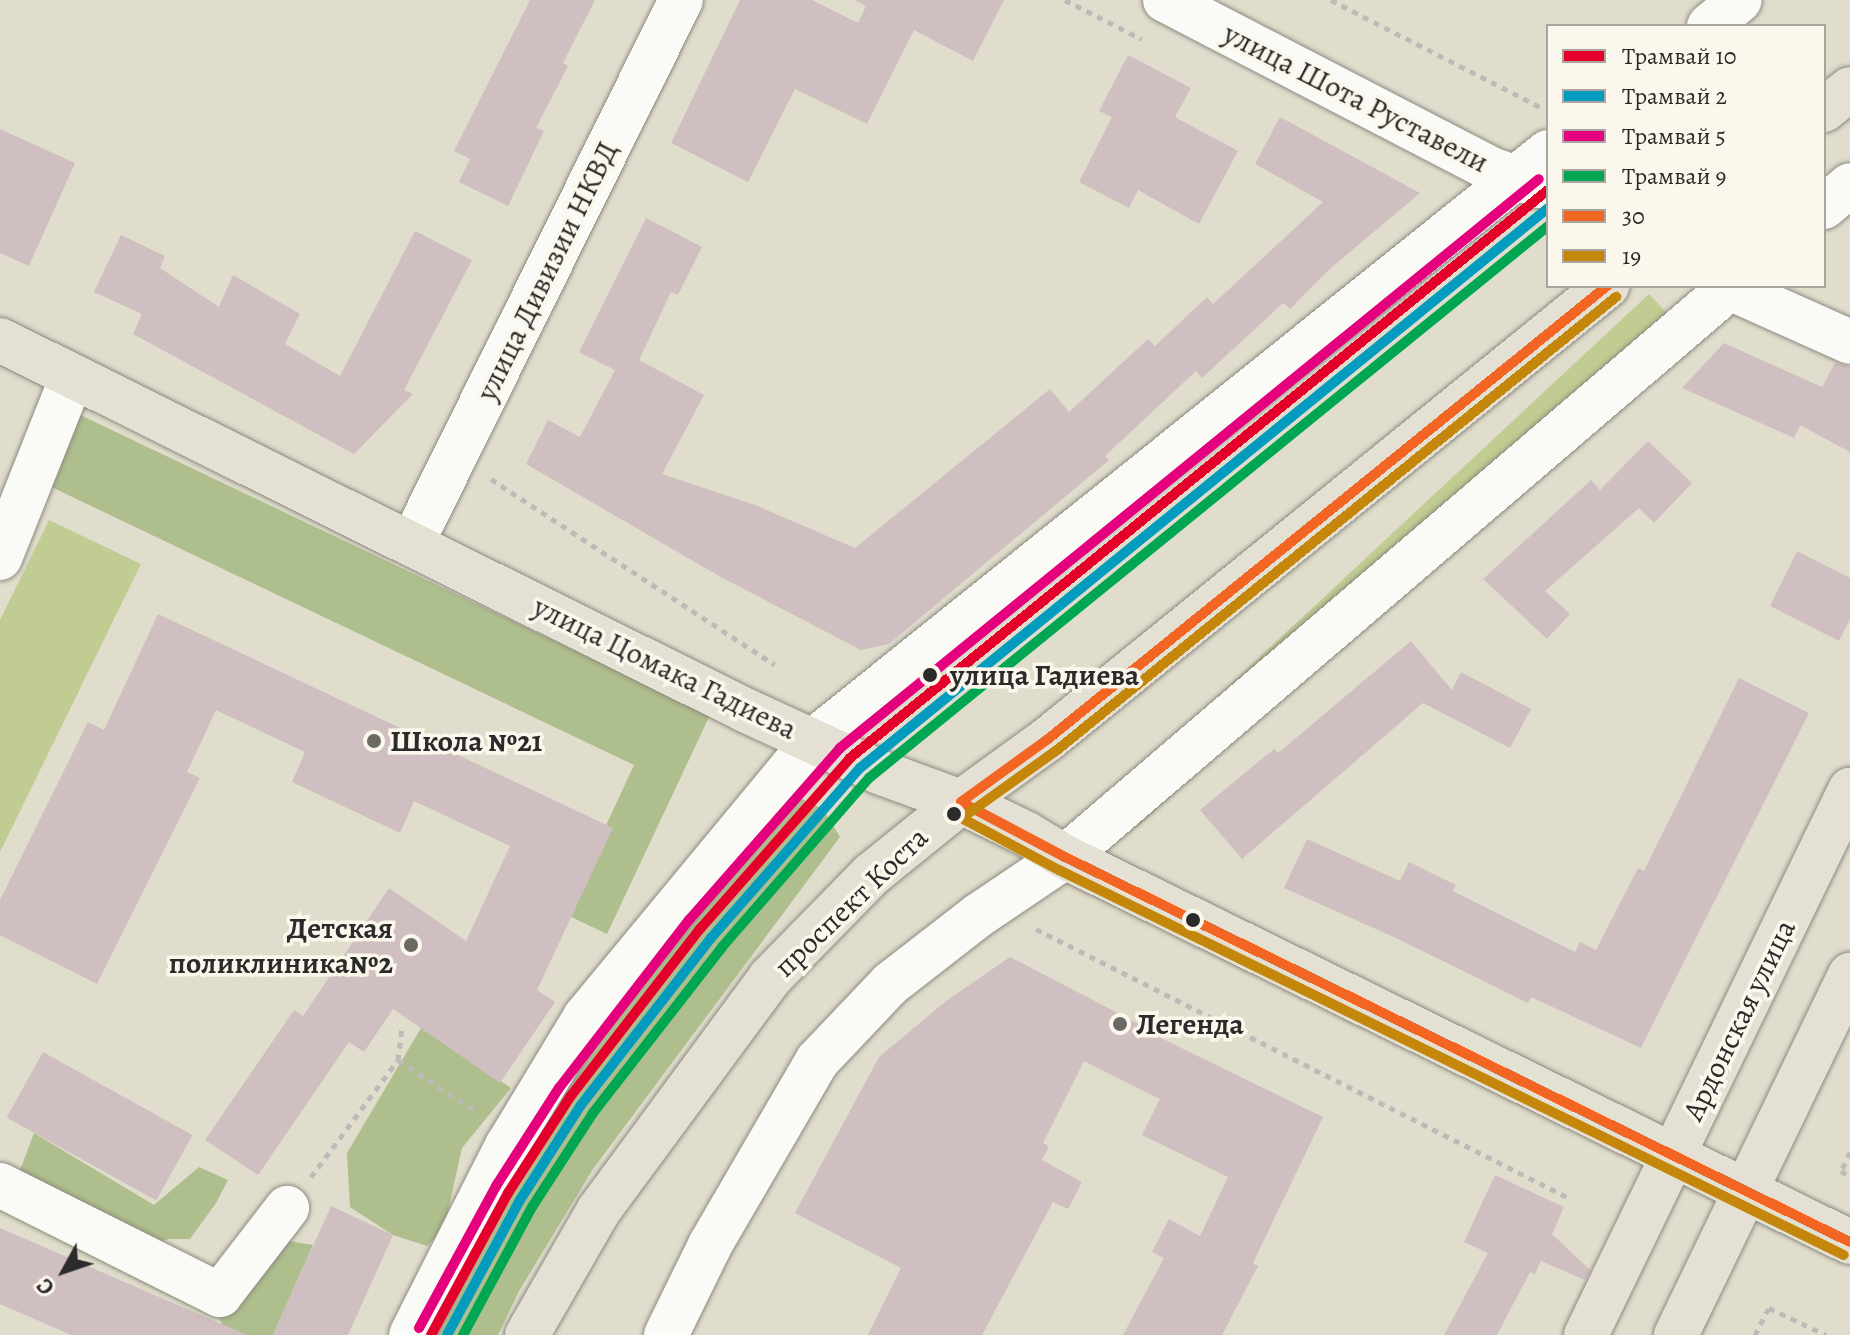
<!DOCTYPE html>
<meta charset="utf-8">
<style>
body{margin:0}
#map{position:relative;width:1850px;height:1335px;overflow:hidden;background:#e1ddcc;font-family:Alegreya,serif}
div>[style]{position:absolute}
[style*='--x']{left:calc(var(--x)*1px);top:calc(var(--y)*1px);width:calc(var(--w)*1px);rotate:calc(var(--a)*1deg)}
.green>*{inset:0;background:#c1cc92;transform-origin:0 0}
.forest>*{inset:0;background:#aebe8d}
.building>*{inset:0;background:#cfbfc1;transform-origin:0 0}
.path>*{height:5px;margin-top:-2.5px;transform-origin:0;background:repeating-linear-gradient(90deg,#bcbbb8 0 6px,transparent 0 12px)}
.roads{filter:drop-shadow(0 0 2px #8c8a81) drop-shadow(0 0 2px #8c8a81)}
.minor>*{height:44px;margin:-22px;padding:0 22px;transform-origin:22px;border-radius:22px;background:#fafaf7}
.major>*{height:44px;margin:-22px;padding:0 22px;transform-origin:22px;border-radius:22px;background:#e4e0d3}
.bus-1>*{height:10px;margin:-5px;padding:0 5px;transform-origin:5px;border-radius:5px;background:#f26522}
.bus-2>*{height:10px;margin:-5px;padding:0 5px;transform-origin:5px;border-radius:5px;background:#c4870b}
.tram-1>*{height:10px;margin:-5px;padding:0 5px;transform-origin:5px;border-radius:5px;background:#e4002b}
.tram-2>*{height:10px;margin:-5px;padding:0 5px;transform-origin:5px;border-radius:5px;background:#049cbe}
.tram-3>*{height:10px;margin:-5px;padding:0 5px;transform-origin:5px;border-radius:5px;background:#e5007d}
.tram-4>*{height:10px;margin:-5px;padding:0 5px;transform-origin:5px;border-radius:5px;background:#00a651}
.dots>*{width:22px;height:22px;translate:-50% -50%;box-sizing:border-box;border:4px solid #fbf7ec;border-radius:50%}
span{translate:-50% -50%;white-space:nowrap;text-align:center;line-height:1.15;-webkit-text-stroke:7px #fbf7ec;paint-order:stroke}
.street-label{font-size:30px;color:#2b2b2b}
.stop-label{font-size:30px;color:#2b2b2b;font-weight:700}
.left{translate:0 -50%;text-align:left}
.poi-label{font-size:30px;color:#2b2b2b;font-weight:700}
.right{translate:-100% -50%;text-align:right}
.legend{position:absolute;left:1546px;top:24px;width:280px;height:264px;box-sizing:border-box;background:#fbf7ec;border:2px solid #a8a59f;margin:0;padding:10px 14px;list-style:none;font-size:24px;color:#2b2b2b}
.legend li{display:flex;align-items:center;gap:16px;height:40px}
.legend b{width:40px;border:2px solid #a8a59f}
.north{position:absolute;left:24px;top:1231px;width:80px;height:80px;-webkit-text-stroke:6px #fbf7ec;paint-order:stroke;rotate:230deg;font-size:22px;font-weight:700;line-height:32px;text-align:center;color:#2b2b2b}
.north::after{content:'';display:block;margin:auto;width:28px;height:36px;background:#2b2b2b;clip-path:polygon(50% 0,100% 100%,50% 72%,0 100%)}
</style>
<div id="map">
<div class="green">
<div style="left:1649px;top:294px;width:41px;height:740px;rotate:47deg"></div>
<div style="clip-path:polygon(49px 520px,141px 564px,0 852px,0 620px)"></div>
</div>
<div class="forest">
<div style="clip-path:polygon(76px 413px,710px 715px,607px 934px,565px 914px,634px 765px,43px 483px)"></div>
<div style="clip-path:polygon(800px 798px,823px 809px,840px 837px,593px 1169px,519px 1291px,498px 1335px,427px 1335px,495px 1199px,628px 998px)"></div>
<div style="clip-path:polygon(421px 1028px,511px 1088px,462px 1148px,444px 1229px,427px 1246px,393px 1235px,350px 1207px,347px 1153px)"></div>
<div style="clip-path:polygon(34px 1133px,154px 1205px,199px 1167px,228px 1180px,216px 1203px,190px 1239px,169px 1239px,144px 1247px,19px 1173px)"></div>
<div style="clip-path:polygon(289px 1241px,313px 1245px,273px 1335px,226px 1335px,219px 1317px,257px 1260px)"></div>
</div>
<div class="building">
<div style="clip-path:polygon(530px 0,595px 0,563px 63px,568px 66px,536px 128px,544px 131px,508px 206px,459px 182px,470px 159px,454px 151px)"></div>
<div style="clip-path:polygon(740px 0,812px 0,858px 23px,866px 6px,855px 0,1004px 0,973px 61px,914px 30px,867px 124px,795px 89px,748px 182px,671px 143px)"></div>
<div style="clip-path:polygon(1128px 55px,1191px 88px,1175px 117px,1238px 151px,1199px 224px,1138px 190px,1129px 208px,1079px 182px,1112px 117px,1099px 111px)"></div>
<div style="clip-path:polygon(1280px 117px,1420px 193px,1331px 268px,1290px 309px,1283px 303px,1202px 378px,1196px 371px,1105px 456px,1109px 460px,889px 644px,861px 650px,719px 576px,526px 464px,548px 420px,580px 437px,615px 370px,579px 352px,646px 218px,702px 247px,678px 295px,671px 292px,639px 360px,704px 395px,662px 474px,755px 505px,855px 548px,1050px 389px,1069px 412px,1148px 339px,1155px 346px,1207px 297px,1213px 304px,1323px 202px,1255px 164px)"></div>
<div style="clip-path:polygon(0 129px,75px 163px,29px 266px,0 253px)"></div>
<div style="clip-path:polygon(415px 231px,472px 260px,404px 390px,413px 394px,354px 454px,133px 334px,142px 314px,94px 292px,121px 235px,165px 256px,160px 268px,219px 307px,233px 275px,300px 314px,285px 344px,340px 376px)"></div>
<div style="clip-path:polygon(1724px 343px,1822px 387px,1835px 363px,1850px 367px,1850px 452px,1800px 425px,1794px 438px,1682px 388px)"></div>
<div style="clip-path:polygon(1648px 441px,1692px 483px,1654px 523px,1639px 508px,1545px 591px,1570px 614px,1547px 639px,1483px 579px,1591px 480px,1600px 490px)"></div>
<div style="clip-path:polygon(1797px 551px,1850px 578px,1850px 619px,1839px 641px,1770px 606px)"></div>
<div style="clip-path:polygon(158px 614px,613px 828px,537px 990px,555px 1002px,500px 1083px,393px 1009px,364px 1052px,349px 1042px,258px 1175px,205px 1140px,294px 1010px,303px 1016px,389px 888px,466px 941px,510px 846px,414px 801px,400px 833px,292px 782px,305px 752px,216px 710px,187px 772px,200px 778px,97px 984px,0 935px,0 900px,88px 722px,104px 730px)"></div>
<div style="clip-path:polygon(1411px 641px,1452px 690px,1461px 672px,1531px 709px,1510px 748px,1423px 703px,1242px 859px,1200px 810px,1274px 749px,1278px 753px)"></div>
<div style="clip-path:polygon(1739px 678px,1809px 713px,1641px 1048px,1531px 997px,1528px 1003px,1396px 938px,1284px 888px,1307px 839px,1400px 881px,1409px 862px,1456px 885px,1453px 891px,1575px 952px,1580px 942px,1596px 950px,1638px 868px,1644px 871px)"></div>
<div style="clip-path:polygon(1010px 957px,1162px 1036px,1161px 1038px,1323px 1117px,1253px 1263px,1258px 1266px,1222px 1335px,1123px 1335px,1164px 1258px,1152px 1252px,1169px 1219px,1200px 1236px,1228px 1177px,1142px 1135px,1160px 1099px,1084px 1061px,1043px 1143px,1049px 1146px,1042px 1160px,1082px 1182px,1068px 1209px,1053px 1202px,982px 1335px,868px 1335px,901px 1268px,795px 1213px,879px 1057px,946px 1001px)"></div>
<div style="left:43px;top:1052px;width:171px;height:75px;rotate:29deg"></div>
<div style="clip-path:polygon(1495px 1175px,1564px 1207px,1552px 1234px,1590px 1270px,1585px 1280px,1541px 1261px,1535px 1274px,1530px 1272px,1497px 1335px,1444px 1335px,1488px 1253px,1464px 1242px)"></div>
<div style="clip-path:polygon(331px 1206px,393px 1235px,348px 1335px,273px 1335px)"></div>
<div style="clip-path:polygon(0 1228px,247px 1335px,71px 1335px,0 1304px)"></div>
</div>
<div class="path">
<div style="--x:1065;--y:0;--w:86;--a:26.9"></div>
<div style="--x:1331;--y:0;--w:239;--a:27.1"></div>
<div style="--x:491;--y:479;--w:339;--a:33.2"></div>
<div style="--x:1036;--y:929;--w:595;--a:26.78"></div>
<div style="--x:398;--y:1060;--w:34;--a:-83"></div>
<div style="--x:1850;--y:1152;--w:21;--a:115"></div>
<div style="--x:1841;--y:1171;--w:10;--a:29"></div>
<div style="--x:311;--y:1177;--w:146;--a:-53.4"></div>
<div style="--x:398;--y:1060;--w:96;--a:33.5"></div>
<div style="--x:1755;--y:1335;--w:30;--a:-63"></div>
<div style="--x:1769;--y:1308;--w:63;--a:25.3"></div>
</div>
<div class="roads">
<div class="minor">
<div style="--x:1165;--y:0;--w:367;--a:27.4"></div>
<div style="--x:1491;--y:169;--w:51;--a:19.5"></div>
<div style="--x:1709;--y:26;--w:40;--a:-40"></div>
<div style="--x:1824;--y:207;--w:34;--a:-40"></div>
<div style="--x:1725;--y:286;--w:137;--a:24.1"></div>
<div style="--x:412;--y:543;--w:606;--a:-63.65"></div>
<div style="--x:0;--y:558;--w:195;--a:-68.3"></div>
<div style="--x:0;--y:1185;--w:246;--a:26.6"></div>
<div style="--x:220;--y:1295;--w:110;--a:-52.4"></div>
<div style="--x:411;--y:1335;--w:212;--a:-63.1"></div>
<div style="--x:507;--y:1146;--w:151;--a:-58.8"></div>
<div style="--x:585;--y:1017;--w:358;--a:-50.4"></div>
<div style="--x:813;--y:741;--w:942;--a:-38.71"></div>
<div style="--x:666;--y:1335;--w:100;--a:-63.9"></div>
<div style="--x:710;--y:1245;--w:213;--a:-59.8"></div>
<div style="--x:817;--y:1061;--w:106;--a:-46.5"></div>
<div style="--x:890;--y:984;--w:113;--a:-37.8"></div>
<div style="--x:979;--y:915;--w:104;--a:-34"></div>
<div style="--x:1065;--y:857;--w:878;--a:-40.57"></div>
</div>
<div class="major">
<div style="--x:1824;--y:110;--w:33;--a:-39"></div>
<div style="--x:0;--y:340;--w:832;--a:26.41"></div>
<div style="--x:745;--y:710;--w:148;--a:24.8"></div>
<div style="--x:879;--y:772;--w:87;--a:20.1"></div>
<div style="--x:961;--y:802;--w:73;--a:25.9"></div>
<div style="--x:1027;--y:834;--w:44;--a:31.2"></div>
<div style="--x:1065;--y:857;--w:874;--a:26.13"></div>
<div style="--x:527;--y:1335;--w:144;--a:-60.1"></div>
<div style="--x:599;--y:1210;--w:288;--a:-53.6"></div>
<div style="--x:770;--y:978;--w:146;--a:-45.6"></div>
<div style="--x:872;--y:874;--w:114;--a:-39"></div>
<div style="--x:961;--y:802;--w:107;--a:-35.9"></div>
<div style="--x:1048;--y:739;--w:720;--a:-39.02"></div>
<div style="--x:1586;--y:1335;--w:606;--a:-64.15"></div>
<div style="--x:1676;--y:1335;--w:400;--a:-64.2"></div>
</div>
</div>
<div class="bus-1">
<div style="--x:961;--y:802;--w:118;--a:27.9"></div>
<div style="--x:1065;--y:857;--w:874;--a:26.13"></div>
<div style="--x:961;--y:802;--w:107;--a:-35.9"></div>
<div style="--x:1048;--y:739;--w:720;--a:-39.02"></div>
</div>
<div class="bus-2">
<div style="--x:969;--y:813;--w:108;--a:-35.6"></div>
<div style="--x:1057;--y:750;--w:720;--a:-39.02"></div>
<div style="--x:954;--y:814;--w:119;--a:28.1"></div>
<div style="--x:1059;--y:870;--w:874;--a:26.13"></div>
</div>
<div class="tram-1">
<div style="--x:431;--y:1335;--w:162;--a:-61.5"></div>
<div style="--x:508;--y:1193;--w:114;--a:-57.1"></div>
<div style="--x:570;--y:1097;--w:212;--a:-52.3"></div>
<div style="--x:700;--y:929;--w:227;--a:-48.7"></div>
<div style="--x:850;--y:758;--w:900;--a:-39.14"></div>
</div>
<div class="tram-2">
<div style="--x:447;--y:1335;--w:153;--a:-61.6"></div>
<div style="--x:520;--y:1200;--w:113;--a:-57.3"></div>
<div style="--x:581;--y:1105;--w:212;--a:-52.1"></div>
<div style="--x:711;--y:938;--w:226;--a:-48.8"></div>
<div style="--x:860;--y:768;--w:887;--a:-39.14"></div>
</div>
<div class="tram-3">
<div style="--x:419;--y:1328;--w:162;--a:-61.5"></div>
<div style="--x:496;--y:1186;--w:117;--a:-57.3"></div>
<div style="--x:559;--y:1088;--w:212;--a:-52.3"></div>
<div style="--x:689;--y:920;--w:229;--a:-48.7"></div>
<div style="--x:840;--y:748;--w:901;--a:-39.15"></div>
</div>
<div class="tram-4">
<div style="--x:463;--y:1335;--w:145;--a:-61.7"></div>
<div style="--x:532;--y:1207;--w:112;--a:-57"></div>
<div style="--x:593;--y:1113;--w:210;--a:-52.1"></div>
<div style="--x:722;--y:947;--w:224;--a:-49"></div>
<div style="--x:869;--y:778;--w:875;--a:-39.11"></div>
</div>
<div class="dots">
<div style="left:930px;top:675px;background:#2b2b2b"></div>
<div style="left:374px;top:741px;background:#6b6963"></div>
<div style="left:954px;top:814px;background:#2b2b2b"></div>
<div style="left:1193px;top:920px;background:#2b2b2b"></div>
<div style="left:411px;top:945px;background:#6b6963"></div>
<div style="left:1120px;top:1024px;background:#6b6963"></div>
</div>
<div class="street-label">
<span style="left:1356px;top:98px;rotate:27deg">улица Шота Руставели</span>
<span style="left:547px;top:271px;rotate:-64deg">улица Дивизии НКВД</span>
<span style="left:665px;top:668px;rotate:26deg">улица Цомака Гадиева</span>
<span style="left:851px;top:902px;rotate:-44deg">проспект Коста</span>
<span style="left:1739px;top:1020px;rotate:-64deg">Ардонская улица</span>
</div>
<div class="stop-label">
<span class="left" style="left:950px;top:675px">улица Гадиева</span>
</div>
<div class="poi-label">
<span class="left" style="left:390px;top:741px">Школа №21</span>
<span class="right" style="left:393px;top:945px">Детская<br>поликлиника№2</span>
<span class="left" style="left:1136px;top:1024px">Легенда</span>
</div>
<ul class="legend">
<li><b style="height:10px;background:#e4002b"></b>Трамвай 10</li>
<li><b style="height:10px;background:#049cbe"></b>Трамвай 2</li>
<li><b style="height:10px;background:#e5007d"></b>Трамвай 5</li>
<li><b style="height:10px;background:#00a651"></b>Трамвай 9</li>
<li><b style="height:10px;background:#f26522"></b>30</li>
<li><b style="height:10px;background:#c4870b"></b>19</li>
</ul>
<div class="north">С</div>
</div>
